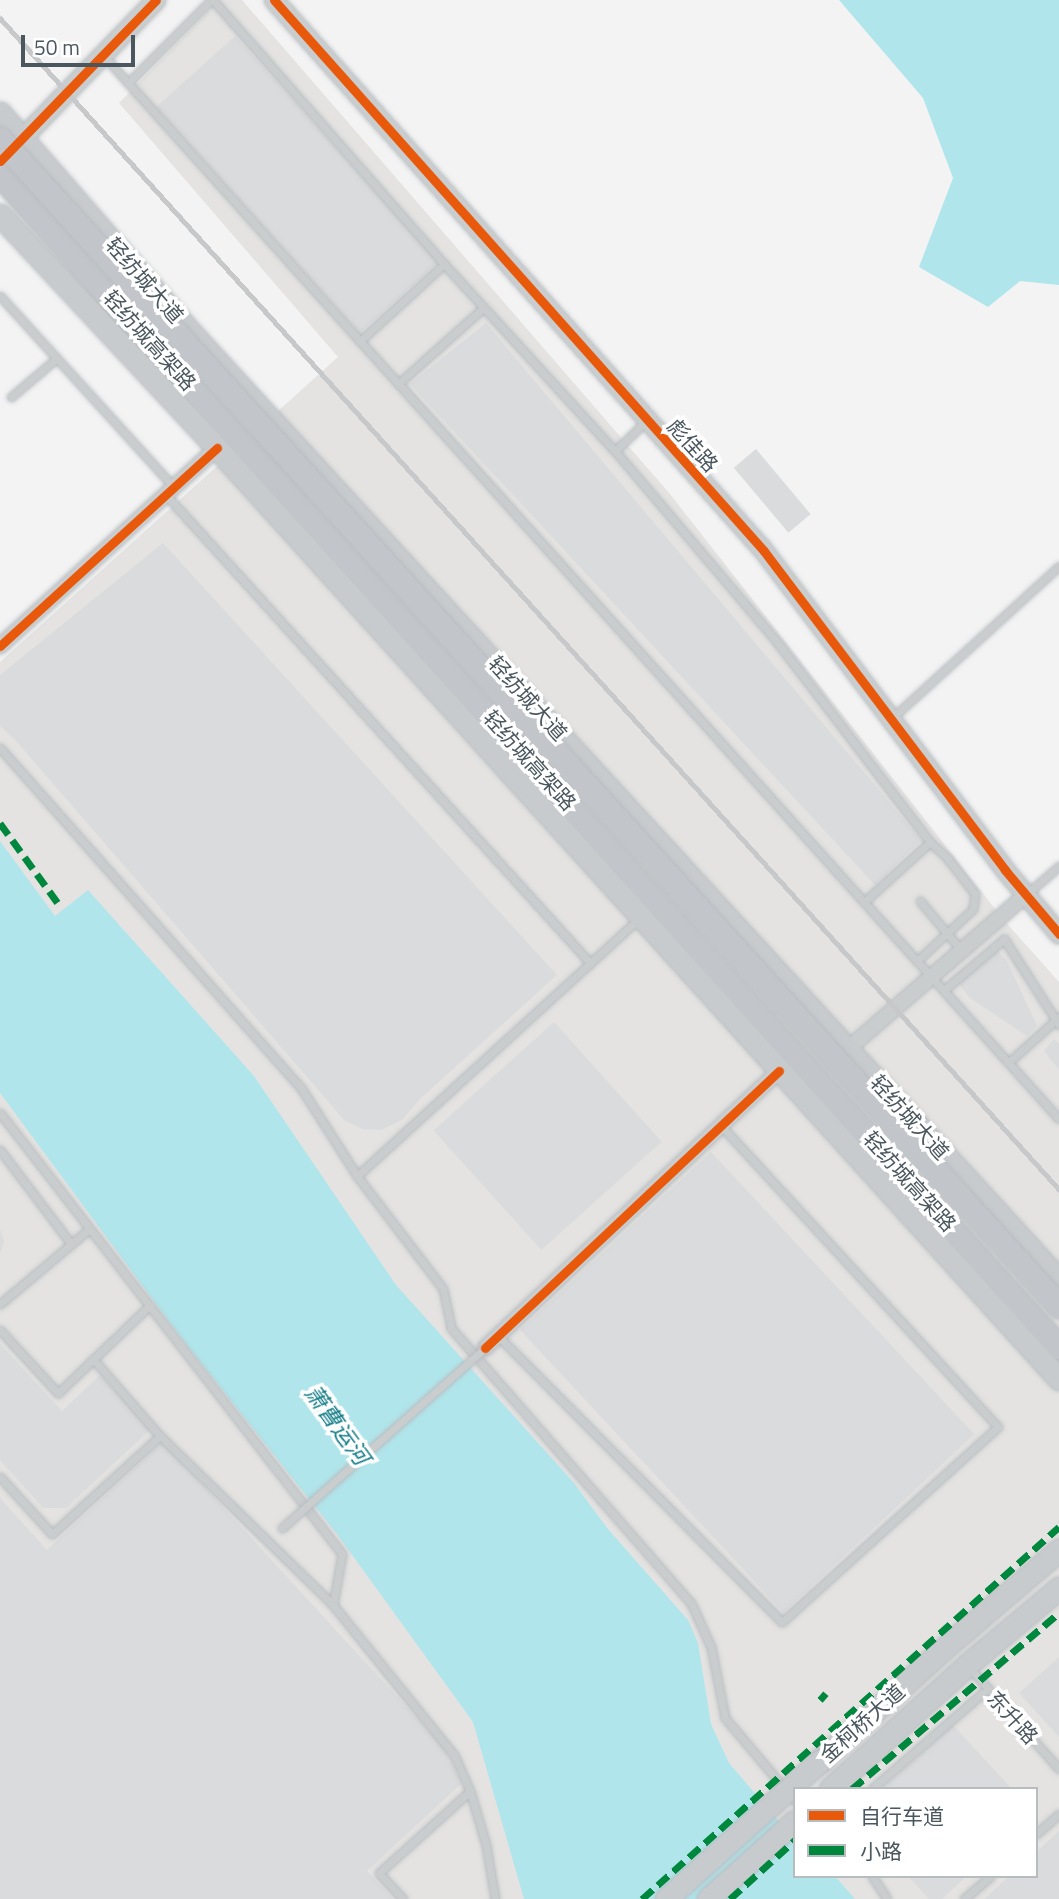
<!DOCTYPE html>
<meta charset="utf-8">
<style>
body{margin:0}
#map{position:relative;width:1059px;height:1899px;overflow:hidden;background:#f3f3f3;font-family:"Titillium Web","Noto Sans SC",sans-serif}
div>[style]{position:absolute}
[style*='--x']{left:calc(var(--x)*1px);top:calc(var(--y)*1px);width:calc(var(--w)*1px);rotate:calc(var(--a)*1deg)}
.commercial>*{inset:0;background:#e4e3e1}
.water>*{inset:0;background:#b0e6eb}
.building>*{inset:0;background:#dadbdc;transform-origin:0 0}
.roads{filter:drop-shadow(0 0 2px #b8bdc1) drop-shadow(0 0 2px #b8bdc1)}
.service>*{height:7px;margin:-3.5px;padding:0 3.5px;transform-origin:3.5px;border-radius:3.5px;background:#cacdce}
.minor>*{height:14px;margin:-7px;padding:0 7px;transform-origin:7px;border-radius:7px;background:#cacdce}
.tertiary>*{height:18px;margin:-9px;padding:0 9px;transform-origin:9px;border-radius:9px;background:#cacdce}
.primary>*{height:21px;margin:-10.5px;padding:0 10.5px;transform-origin:10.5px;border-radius:10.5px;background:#c8cbce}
.trunk>*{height:23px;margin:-11.5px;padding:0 11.5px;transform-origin:11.5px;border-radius:11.5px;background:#c2c6ca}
.rail>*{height:4.5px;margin:-2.25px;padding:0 2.25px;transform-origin:2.25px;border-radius:2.25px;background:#c6c8c9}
.bridges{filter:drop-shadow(0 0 2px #b8bdc1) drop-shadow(0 0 2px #b8bdc1)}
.service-bridge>*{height:7px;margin:-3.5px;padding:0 3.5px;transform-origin:3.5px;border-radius:3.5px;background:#cacdce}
.primary-bridge>*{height:21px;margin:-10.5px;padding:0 10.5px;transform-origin:10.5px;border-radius:10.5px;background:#c8cbce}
.trunk-bridge>*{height:23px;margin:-11.5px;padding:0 11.5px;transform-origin:11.5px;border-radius:11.5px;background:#c2c6ca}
.quiet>*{height:7px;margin-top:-3.5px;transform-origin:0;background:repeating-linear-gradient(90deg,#00873e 0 14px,transparent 0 21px)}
.cycleway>*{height:9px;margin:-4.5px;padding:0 4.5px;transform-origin:4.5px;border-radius:4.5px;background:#e8590c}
span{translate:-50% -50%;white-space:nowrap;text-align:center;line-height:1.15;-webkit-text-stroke:7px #fff;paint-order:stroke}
.street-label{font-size:21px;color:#4a575e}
.water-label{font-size:23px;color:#147d88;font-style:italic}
.legend{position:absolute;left:793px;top:1787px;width:245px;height:91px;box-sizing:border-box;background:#fff;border:2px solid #b7bcbf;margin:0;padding:9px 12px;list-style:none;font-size:21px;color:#4a575e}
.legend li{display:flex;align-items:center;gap:14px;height:35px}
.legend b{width:35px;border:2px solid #b7bcbf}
.scale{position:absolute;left:21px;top:35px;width:114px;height:32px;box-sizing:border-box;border:4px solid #4a575e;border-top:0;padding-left:9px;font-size:21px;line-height:24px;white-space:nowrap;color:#4a575e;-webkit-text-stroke:5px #fff;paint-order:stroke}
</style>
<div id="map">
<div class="commercial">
<div style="clip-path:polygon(evenodd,219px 0,242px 0,670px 494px,1003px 919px,1059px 982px,1059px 1899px,0 1899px,0 662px,338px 357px,119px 103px,219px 0,795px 1789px,1036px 1789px,1036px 1876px,795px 1876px,795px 1789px)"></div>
</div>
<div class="water">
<div style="clip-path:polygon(839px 0,1059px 0,1059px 285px,1020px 281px,988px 307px,919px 267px,953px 178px,923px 98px)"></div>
<div style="clip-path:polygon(0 841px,55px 916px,88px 890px,254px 1076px,396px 1285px,574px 1483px,608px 1529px,688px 1620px,698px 1643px,711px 1724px,729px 1763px,795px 1840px,795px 1876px,835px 1876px,855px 1899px,524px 1899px,473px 1722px,337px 1534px,184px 1342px,0 1093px)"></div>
</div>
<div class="building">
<div style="left:235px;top:36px;width:304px;height:106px;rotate:48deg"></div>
<div style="clip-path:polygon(486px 323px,921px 840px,875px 885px,410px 384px)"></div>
<div style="left:756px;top:449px;width:85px;height:29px;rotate:50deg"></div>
<div style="clip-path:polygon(163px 543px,557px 975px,422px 1097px,402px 1120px,381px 1130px,363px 1129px,345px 1121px,17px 742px,0 726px,0 675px)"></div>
<div style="clip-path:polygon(996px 949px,1007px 961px,1037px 1026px,1027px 1036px,970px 998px,959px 984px)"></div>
<div style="left:554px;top:1022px;width:161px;height:162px;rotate:48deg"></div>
<div style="clip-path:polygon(1054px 1039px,1059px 1044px,1059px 1070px,1044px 1051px)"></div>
<div style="left:711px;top:1152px;width:386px;height:261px;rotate:47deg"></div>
<div style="clip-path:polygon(0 1230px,4px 1241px,1px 1252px,0 1252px)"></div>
<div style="clip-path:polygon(0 1344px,62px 1411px,100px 1375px,151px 1429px,66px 1508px,43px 1508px,0 1460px)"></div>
<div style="clip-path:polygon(163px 1442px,445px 1749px,461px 1784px,367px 1871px,393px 1899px,0 1899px,0 1498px,47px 1550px)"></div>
<div style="clip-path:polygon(1059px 1657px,1059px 1737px,1019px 1693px)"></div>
<div style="clip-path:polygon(953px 1725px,1012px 1789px,882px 1789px,900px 1773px)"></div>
<div style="clip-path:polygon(1059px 1831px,1059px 1899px,984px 1899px,1009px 1876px,1036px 1876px,1036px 1852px)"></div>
<div style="clip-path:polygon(908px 1876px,967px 1876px,942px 1899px,929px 1899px)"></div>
</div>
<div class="roads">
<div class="service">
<div style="--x:213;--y:0;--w:351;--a:48.8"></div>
<div style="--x:444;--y:264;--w:253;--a:47.6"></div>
<div style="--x:615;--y:451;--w:250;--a:49.7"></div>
<div style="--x:777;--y:642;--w:252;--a:52.6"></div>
<div style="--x:930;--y:842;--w:25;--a:43"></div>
<div style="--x:948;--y:859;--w:44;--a:52.4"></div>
<div style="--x:975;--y:894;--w:15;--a:98"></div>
<div style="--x:973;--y:909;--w:75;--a:137.2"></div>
<div style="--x:103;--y:55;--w:1430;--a:48.06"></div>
<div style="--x:128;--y:83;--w:117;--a:-45"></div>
<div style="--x:0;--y:296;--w:258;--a:47.7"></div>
<div style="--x:360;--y:341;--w:114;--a:-42.5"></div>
<div style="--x:398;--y:384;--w:115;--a:-41.8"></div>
<div style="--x:11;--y:397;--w:60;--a:-40.3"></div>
<div style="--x:615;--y:451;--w:45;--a:-44.1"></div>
<div style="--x:166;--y:495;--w:632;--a:47.82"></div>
<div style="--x:891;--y:719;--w:227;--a:-42.3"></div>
<div style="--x:0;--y:748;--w:454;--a:48.5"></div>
<div style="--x:301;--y:1088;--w:104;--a:57.5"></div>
<div style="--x:357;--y:1176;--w:142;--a:52.7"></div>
<div style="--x:443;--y:1289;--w:40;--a:78"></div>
<div style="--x:451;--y:1328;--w:365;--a:48.9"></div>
<div style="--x:691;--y:1603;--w:48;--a:65.6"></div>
<div style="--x:711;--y:1647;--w:72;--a:78.8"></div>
<div style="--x:725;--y:1718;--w:109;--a:49.9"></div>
<div style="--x:1028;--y:893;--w:41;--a:-41.1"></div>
<div style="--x:865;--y:901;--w:88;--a:-42.2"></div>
<div style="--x:920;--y:901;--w:64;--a:50.1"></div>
<div style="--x:944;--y:990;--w:79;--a:-40.4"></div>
<div style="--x:1004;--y:939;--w:102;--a:57.4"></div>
<div style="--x:1009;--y:1062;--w:67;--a:-42"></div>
<div style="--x:0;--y:1113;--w:558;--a:52.21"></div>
<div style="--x:342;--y:1554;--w:52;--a:100"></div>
<div style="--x:333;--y:1605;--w:193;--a:51.1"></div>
<div style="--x:454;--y:1755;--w:39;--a:66"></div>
<div style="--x:470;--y:1791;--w:56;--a:73.5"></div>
<div style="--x:486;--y:1845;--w:55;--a:80.5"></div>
<div style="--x:0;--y:1150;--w:118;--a:52.9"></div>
<div style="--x:357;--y:1176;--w:381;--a:-42.4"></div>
<div style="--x:0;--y:1304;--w:116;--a:-40.1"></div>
<div style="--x:0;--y:1330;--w:86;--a:47.4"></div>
<div style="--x:58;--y:1393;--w:127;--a:-43.7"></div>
<div style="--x:498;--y:1336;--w:403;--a:45.2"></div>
<div style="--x:782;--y:1622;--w:291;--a:-42.1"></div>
<div style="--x:998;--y:1427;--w:409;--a:-132.6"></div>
<div style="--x:93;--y:1359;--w:102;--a:49"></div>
<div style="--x:160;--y:1436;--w:242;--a:44.3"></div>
<div style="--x:0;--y:1477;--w:77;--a:47.6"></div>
<div style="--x:52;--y:1534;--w:146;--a:-42.2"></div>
<div style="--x:969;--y:1667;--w:136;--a:48.6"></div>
<div style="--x:872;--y:1789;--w:152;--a:-41"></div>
<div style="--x:1036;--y:1834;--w:30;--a:-41"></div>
<div style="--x:872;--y:1876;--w:27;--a:57"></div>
<div style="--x:403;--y:1899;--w:35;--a:-133"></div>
<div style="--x:379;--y:1873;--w:122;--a:-42"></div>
<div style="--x:964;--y:1899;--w:35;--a:-41"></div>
</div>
<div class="minor">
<div style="--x:0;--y:646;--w:294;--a:-42.4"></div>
<div style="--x:848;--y:1049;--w:235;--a:-40.9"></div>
<div style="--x:485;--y:1348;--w:404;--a:-43.3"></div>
</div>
<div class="tertiary">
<div style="--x:274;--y:0;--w:737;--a:48.35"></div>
<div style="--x:764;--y:551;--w:400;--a:52.9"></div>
<div style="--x:1005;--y:870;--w:84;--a:49.8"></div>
<div style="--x:22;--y:139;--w:193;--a:-46"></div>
</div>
<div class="primary">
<div style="--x:0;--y:113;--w:297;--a:49"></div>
<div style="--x:195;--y:337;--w:1279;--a:47.5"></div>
<div style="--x:0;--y:215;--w:318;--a:47"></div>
<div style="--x:217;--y:448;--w:1255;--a:47.87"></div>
<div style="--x:821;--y:1760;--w:173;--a:-42.2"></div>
<div style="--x:949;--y:1644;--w:145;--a:-40.5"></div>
<div style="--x:830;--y:1789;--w:185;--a:-42.1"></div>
<div style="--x:967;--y:1665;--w:120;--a:-39.9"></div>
<div style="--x:708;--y:1899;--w:117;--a:-41.9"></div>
</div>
<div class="trunk">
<div style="--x:0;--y:175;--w:1580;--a:47.9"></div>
</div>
</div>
<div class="rail">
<div style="--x:0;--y:18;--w:1579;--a:47.88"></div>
</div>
<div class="bridges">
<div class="service-bridge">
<div style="--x:282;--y:1528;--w:271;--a:-41.6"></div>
</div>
<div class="primary-bridge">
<div style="--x:666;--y:1899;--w:208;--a:-41.9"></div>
</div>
<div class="trunk-bridge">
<div style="--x:0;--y:139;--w:1576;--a:47.78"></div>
</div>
</div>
<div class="quiet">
<div style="--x:0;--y:823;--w:102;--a:54.1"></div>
<div style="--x:820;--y:1700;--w:9;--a:-49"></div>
<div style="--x:852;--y:1789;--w:272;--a:-40.4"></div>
<div style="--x:642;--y:1899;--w:559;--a:-41.74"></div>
<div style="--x:730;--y:1899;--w:88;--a:-42.2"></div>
</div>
<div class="cycleway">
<div style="--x:274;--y:0;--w:737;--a:48.35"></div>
<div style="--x:764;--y:551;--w:400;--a:52.9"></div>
<div style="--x:1005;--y:870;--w:84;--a:49.8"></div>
<div style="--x:0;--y:161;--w:224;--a:-45.9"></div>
<div style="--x:0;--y:646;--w:294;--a:-42.4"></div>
<div style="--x:485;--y:1348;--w:404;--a:-43.3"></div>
</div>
<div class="street-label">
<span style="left:145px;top:280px;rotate:49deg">轻纺城大道</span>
<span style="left:150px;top:340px;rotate:48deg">轻纺城高架路</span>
<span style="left:693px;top:445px;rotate:48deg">彪佳路</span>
<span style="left:528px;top:698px;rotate:48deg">轻纺城大道</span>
<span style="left:530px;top:760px;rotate:48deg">轻纺城高架路</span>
<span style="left:910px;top:1117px;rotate:48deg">轻纺城大道</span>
<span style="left:910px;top:1181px;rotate:48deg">轻纺城高架路</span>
<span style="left:1013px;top:1717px;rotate:48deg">东升路</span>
<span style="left:862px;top:1723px;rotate:-42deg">金柯桥大道</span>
</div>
<div class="water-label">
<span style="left:337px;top:1425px;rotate:54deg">萧曹运河</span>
</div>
<ul class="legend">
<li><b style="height:9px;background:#e8590c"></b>自行车道</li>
<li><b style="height:9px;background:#00873e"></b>小路</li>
</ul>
<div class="scale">50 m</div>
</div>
